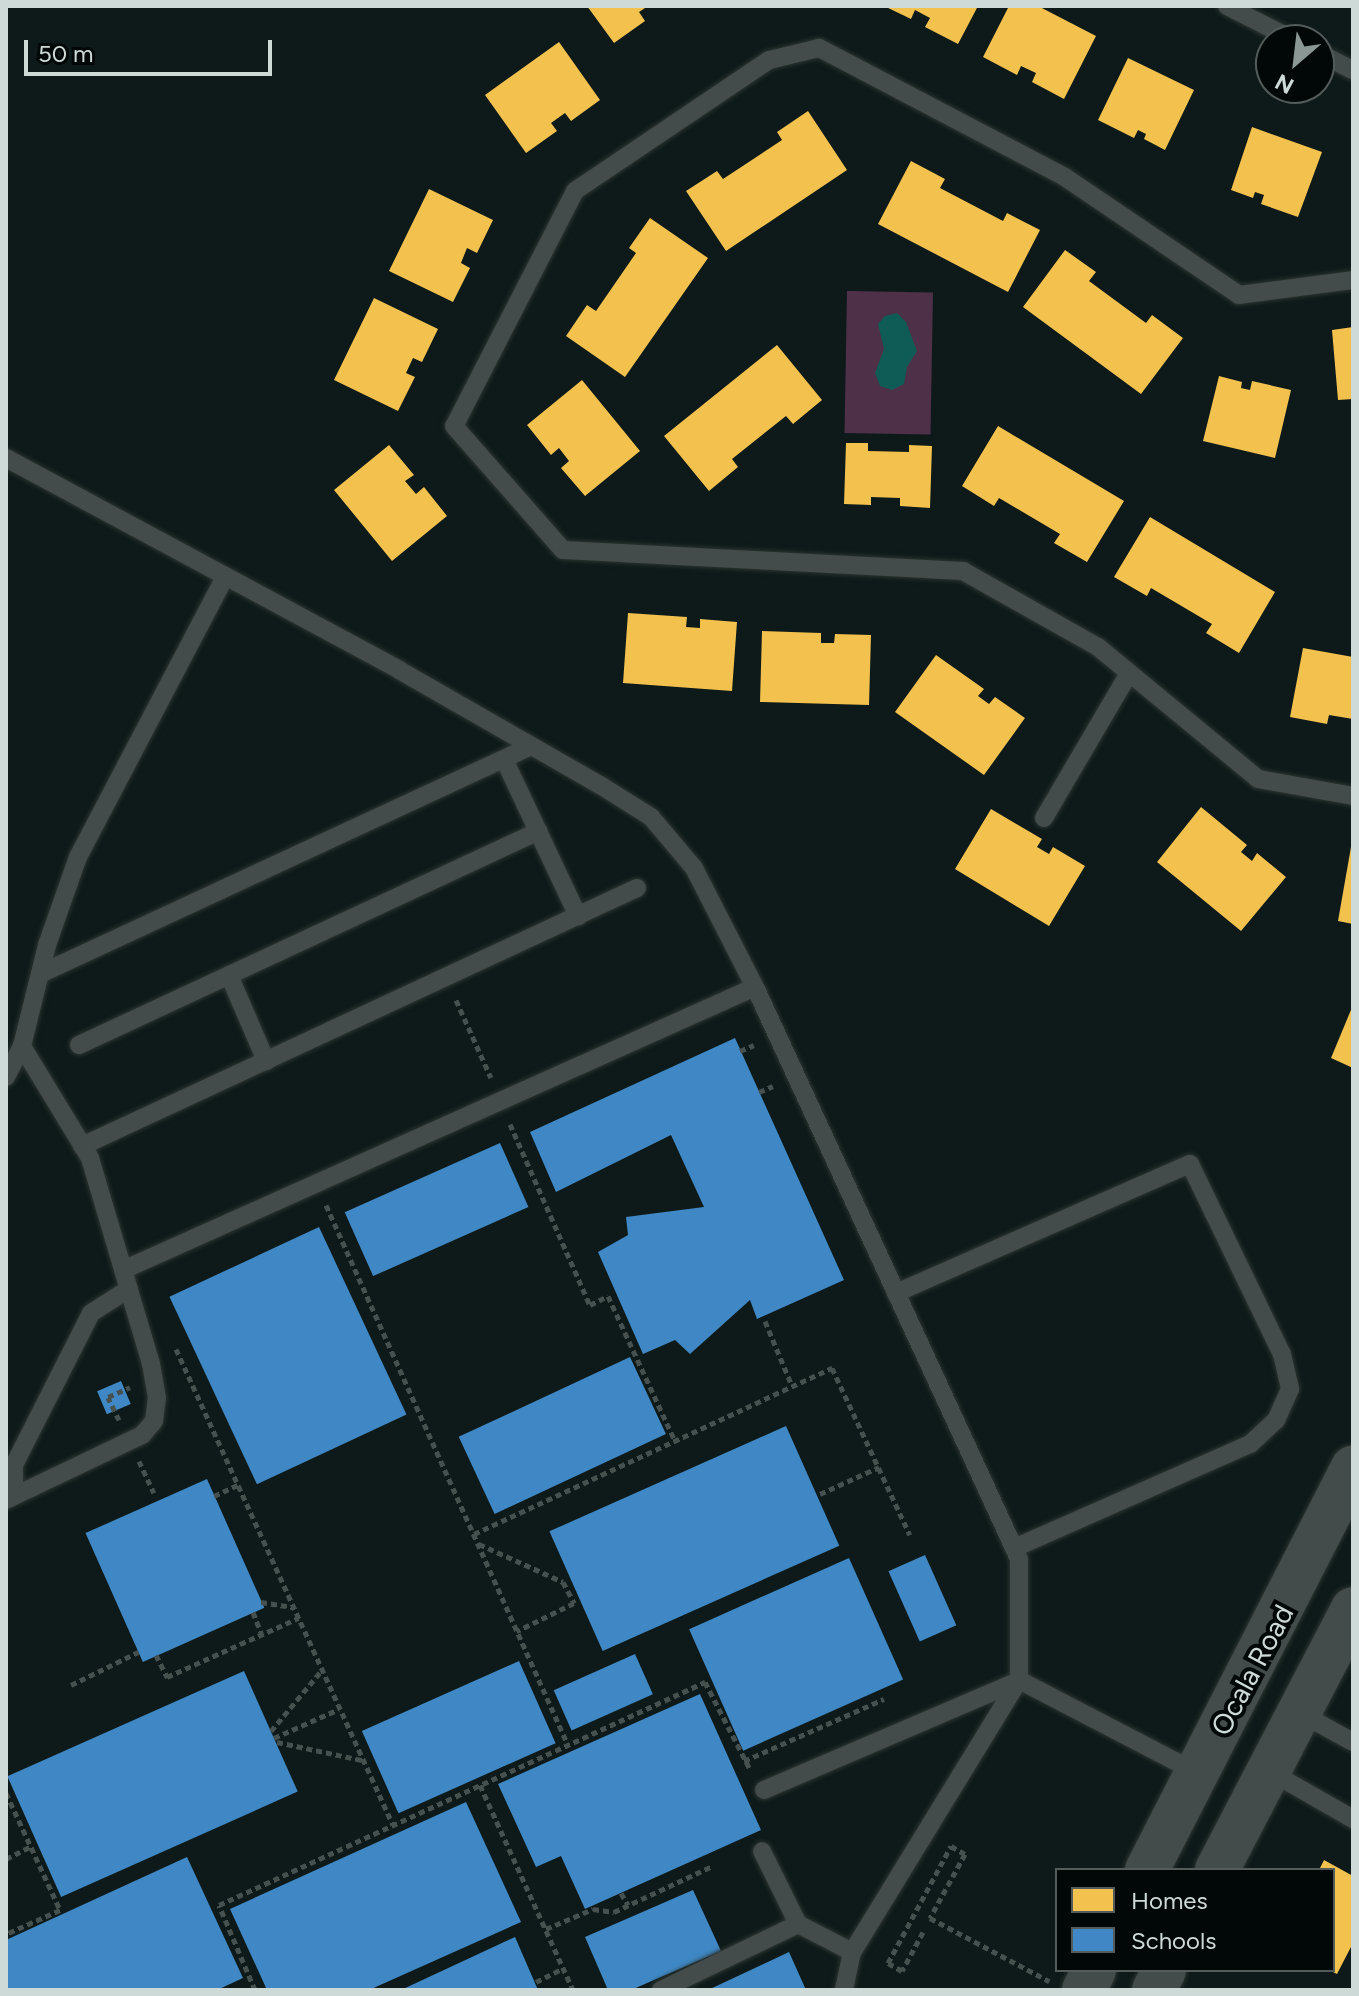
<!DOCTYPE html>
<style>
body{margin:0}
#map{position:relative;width:1359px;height:1996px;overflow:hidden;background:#0e1a19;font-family:Figtree,sans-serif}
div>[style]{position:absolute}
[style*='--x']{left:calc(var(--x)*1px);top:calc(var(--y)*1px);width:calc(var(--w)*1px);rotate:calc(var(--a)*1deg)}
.green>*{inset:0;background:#4f3049;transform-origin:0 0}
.water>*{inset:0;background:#0e5c55}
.homes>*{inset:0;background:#f2c14e}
.schools>*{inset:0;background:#3f88c5;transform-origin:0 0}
.path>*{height:5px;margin-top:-2.5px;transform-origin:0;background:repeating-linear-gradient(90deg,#46504e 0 6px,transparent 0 10px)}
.roads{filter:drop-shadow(0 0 2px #2b3432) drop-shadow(0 0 2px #2b3432)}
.service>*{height:18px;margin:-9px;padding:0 9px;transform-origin:9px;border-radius:9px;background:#434c4b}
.secondary>*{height:44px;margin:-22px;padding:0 22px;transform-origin:22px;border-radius:22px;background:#434c4b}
span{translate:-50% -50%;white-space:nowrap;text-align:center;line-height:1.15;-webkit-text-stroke:8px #020807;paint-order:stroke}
.street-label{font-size:28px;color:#cddad8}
.frame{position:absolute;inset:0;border:8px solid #cddad8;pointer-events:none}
.legend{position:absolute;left:1055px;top:1868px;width:280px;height:104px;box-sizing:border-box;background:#020807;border:2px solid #535c5b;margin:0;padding:10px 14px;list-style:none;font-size:24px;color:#cddad8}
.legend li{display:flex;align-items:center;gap:16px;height:40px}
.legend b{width:40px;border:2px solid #535c5b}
.north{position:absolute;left:1255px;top:24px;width:80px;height:80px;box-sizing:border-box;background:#020807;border:2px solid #535c5b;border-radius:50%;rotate:208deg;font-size:22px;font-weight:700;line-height:32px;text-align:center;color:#cddad8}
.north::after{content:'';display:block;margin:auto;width:28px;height:36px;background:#8a9795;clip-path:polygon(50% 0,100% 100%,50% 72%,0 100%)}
.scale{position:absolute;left:24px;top:40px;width:248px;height:36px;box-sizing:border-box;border:4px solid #cddad8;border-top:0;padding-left:10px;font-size:24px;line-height:28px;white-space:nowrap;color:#cddad8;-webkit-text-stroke:6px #020807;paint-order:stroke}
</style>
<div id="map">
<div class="green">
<div style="left:847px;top:291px;width:86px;height:142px;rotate:1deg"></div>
</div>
<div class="water">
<div style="clip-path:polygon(897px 313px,906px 322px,917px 351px,907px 367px,904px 384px,892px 390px,880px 386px,875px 373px,884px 349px,878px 324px,885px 316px)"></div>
</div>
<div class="homes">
<div style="clip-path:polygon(587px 6px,648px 6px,639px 12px,645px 21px,614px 43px)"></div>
<div style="clip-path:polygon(884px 6px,978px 6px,958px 44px,925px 27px,930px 18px,915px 10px,911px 19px)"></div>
<div style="clip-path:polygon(1009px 6px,1038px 6px,1096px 36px,1064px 99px,1032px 82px,1036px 73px,1021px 66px,1017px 75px,983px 57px)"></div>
<div style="clip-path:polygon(559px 42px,600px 100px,571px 121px,565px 113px,551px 123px,557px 131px,526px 153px,485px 95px)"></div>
<div style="clip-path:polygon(1128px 58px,1194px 90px,1165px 150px,1144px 139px,1146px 134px,1138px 130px,1134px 138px,1098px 120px)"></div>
<div style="clip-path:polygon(808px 111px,847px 170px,726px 251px,686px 191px,717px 171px,723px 179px,782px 140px,777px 132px)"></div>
<div style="clip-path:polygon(1252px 127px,1322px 152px,1298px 217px,1261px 204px,1264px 195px,1255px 192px,1253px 198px,1231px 190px)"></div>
<div style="clip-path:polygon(911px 161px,945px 179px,940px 188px,1003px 221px,1007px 213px,1040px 230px,1008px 292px,878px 224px)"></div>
<div style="clip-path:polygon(429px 189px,493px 220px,477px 253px,467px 248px,461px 263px,470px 268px,453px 302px,389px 271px)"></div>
<div style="clip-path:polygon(650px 218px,708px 258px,625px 377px,566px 336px,587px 305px,596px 311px,636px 253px,629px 248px)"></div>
<div style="clip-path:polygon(1065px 250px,1096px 272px,1089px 281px,1146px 323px,1152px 315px,1183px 338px,1141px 394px,1023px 307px)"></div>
<div style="clip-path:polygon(374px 298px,438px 329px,422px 362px,413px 358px,406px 373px,415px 377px,398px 411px,334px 380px)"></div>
<div style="clip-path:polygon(1353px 327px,1353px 399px,1338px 400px,1332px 330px)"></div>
<div style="clip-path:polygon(777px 345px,822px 400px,793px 424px,786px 416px,732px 459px,738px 467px,709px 491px,664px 436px)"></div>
<div style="clip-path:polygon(1219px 376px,1242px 382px,1241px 388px,1250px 390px,1252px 381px,1291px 390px,1275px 458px,1203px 441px)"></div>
<div style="clip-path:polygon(582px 380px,640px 451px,585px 496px,561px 468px,569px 461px,559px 448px,551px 455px,527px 425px)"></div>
<div style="clip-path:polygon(998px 426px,1124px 501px,1087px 562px,1054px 543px,1060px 534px,999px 498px,994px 506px,962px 486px)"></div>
<div style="clip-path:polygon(846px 443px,868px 443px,868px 451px,909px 452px,909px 445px,932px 446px,930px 508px,900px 506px,900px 498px,871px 497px,871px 505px,844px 504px)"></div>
<div style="clip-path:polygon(389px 445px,414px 475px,405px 481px,416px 494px,424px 487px,447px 516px,392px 561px,334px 490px)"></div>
<div style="clip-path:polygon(1150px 517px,1275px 592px,1239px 653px,1206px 633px,1212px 624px,1151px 588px,1147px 596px,1114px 577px)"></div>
<div style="clip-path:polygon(628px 613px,687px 617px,686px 627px,700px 628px,700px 619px,737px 622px,732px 691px,623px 683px)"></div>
<div style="clip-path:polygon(762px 631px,821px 633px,821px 643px,834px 643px,835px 634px,871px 635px,869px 705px,760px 702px)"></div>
<div style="clip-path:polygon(1303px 648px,1353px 657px,1353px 719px,1329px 715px,1327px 724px,1290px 717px)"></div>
<div style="clip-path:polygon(936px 655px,984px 689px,978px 696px,989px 704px,995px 697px,1025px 718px,984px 775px,895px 712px)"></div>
<div style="clip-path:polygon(1201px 807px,1247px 845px,1241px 852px,1252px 861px,1257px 853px,1286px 877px,1241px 931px,1157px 862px)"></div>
<div style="clip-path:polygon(991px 809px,1042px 839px,1037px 847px,1049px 854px,1053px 847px,1085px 866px,1049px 926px,955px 869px)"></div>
<div style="clip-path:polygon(1351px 847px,1353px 847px,1353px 924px,1338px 921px)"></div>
<div style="clip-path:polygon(1353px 1005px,1353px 1068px,1331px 1058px)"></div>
<div style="clip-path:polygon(1324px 1860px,1353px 1876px,1353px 1943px,1337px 1974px,1333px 1972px,1333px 1870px,1319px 1870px)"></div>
</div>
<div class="schools">
<div style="clip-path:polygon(735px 1038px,844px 1280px,757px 1319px,750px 1300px,690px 1354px,675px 1340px,643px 1354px,598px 1252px,628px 1235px,626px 1217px,704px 1207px,671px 1135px,556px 1192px,530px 1132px)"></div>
<div style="left:500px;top:1143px;width:70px;height:170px;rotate:66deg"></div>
<div style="left:319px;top:1227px;width:207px;height:165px;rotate:65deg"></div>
<div style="left:630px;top:1357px;width:85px;height:189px;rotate:65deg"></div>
<div style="left:121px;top:1381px;width:25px;height:26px;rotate:67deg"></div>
<div style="left:786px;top:1426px;width:131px;height:259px;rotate:66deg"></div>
<div style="left:207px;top:1479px;width:141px;height:133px;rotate:66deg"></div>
<div style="left:925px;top:1555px;width:77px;height:40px;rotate:66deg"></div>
<div style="left:849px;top:1558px;width:133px;height:175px;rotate:66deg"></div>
<div style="left:635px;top:1654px;width:44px;height:89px;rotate:66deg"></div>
<div style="left:519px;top:1661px;width:90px;height:172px;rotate:66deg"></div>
<div style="left:244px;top:1671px;width:132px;height:259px;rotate:66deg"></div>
<div style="clip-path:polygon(700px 1694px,761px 1830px,585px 1909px,561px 1856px,536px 1867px,498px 1784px)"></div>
<div style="clip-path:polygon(466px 1802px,521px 1922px,369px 1990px,267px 1990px,230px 1909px)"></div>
<div style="clip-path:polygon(187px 1857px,243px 1978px,217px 1990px,6px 1990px,6px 1940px)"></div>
<div style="clip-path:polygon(693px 1890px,721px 1951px,631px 1990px,608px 1990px,585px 1937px)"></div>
<div style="clip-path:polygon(515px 1937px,538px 1990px,401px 1990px)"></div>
<div style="clip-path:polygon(789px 1952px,806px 1990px,708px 1990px)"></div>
</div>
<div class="path">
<div style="--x:456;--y:1000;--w:85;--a:65.8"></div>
<div style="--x:740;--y:1051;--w:15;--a:-23"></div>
<div style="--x:759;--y:1092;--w:15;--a:-23"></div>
<div style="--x:510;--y:1124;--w:198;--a:66.2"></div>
<div style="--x:590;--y:1305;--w:20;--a:-27"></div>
<div style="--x:608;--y:1296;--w:160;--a:65.2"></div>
<div style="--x:326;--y:1205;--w:592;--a:65.86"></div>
<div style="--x:765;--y:1321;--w:70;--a:67.4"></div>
<div style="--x:176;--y:1349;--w:523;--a:65.49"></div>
<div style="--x:119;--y:1420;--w:25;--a:-116"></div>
<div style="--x:108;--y:1397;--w:24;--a:-24"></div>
<div style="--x:139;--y:1461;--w:35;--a:65"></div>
<div style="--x:820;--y:1494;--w:65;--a:-24.6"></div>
<div style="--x:214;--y:1496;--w:26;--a:-25"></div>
<div style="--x:474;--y:1534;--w:395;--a:-24.9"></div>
<div style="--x:832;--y:1368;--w:184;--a:65"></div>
<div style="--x:479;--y:1544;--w:92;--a:24.3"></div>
<div style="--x:563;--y:1582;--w:24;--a:62"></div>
<div style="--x:574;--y:1603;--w:64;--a:153.8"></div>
<div style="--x:261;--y:1602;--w:33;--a:9"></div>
<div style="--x:253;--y:1612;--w:25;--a:69"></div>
<div style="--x:156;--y:1655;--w:25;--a:63"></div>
<div style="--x:167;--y:1677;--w:144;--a:-24.2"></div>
<div style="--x:71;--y:1685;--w:75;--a:-26.2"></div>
<div style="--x:271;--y:1731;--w:80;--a:-50.1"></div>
<div style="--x:274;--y:1738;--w:71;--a:-24"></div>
<div style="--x:277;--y:1742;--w:87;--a:12"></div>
<div style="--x:744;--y:1761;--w:153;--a:-23.9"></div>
<div style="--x:480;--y:1785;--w:225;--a:65.6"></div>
<div style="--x:6;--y:1793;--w:129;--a:65.2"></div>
<div style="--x:60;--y:1910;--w:59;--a:156"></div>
<div style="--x:6;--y:1859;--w:27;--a:-27"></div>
<div style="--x:621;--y:1893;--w:14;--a:60"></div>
<div style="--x:546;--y:1929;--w:51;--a:-23.1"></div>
<div style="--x:593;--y:1909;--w:21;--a:8"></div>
<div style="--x:614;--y:1912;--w:108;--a:-25.1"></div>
<div style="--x:923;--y:1932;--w:44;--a:118.3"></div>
<div style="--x:902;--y:1971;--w:16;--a:-150"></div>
<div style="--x:888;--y:1963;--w:133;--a:-61.7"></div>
<div style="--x:951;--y:1846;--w:16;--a:30"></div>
<div style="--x:965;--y:1854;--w:73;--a:118.7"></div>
<div style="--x:930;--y:1918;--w:135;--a:27.9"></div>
<div style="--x:536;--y:1982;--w:30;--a:-27"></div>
<div style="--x:255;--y:1990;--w:92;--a:-113"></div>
<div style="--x:219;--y:1905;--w:535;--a:-24.65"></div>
<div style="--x:705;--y:1682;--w:100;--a:62.7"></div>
</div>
<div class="roads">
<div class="service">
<div style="--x:1227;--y:6;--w:75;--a:26.9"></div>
<div style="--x:1319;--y:53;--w:38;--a:27"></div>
<div style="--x:1353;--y:280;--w:115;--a:172.5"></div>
<div style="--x:1239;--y:295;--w:210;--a:-145.9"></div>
<div style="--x:1065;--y:177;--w:278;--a:-152.3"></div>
<div style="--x:819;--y:48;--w:51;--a:166.5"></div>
<div style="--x:769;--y:60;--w:234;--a:146"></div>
<div style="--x:575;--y:191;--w:264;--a:117.2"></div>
<div style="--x:454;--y:426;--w:165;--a:48.7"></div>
<div style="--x:563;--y:550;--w:401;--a:3"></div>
<div style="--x:963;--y:571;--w:155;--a:29.4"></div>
<div style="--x:1098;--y:647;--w:207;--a:39.5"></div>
<div style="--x:1258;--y:779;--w:97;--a:10.1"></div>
<div style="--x:6;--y:458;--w:447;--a:28.3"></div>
<div style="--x:399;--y:670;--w:232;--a:29.8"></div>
<div style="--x:600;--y:785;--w:60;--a:32.1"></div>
<div style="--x:651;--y:817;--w:67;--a:49.9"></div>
<div style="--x:694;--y:868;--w:134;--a:62.9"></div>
<div style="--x:755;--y:987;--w:630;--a:65.22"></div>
<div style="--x:1019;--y:1559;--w:121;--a:90"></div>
<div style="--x:1019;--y:1680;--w:319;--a:121.5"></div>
<div style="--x:852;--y:1952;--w:39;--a:102"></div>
<div style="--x:504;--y:759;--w:174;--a:64.8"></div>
<div style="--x:1044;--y:818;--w:168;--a:-59.6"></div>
<div style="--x:40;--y:974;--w:539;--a:-24.9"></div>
<div style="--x:229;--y:975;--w:94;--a:66.7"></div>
<div style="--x:79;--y:1045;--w:507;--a:-24.95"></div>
<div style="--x:6;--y:1077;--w:35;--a:-63"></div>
<div style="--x:22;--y:1046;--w:104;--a:-76.1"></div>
<div style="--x:47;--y:945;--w:93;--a:-70.6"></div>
<div style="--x:78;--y:857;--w:316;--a:-62.3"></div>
<div style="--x:82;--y:1146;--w:612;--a:-24.93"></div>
<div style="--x:123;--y:1270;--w:692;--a:-24.12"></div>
<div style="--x:896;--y:1293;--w:321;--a:-23.7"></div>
<div style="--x:1190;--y:1164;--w:211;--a:64.2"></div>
<div style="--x:1282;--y:1354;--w:36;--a:77"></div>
<div style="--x:1290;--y:1389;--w:34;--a:114"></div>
<div style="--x:1276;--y:1420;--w:35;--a:137"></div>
<div style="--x:1250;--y:1444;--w:258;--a:156.2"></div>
<div style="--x:14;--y:1496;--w:31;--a:-90"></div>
<div style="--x:14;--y:1465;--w:170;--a:-63.1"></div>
<div style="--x:91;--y:1313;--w:45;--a:-32.3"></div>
<div style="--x:6;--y:1500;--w:151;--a:-25.5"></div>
<div style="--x:142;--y:1435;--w:18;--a:-49"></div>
<div style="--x:154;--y:1421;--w:23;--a:-83"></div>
<div style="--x:157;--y:1398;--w:35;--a:-100"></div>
<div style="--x:151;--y:1364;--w:215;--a:-106.5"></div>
<div style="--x:90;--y:1158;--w:131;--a:-121.3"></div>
<div style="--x:1019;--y:1680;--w:202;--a:27.5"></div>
<div style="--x:1300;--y:1713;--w:60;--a:28.7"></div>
<div style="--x:1269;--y:1771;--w:97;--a:29.7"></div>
<div style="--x:764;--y:1790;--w:276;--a:-23.2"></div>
<div style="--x:798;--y:1924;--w:61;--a:27.4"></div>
<div style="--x:661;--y:1990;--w:152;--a:-25.7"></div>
<div style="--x:798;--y:1924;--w:81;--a:-116.3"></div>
</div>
<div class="secondary">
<div style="--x:1147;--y:1870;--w:452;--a:-62.9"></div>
<div style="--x:1217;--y:1870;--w:294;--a:-62.5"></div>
<div style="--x:1084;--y:1990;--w:22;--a:-63"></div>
<div style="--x:1154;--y:1990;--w:22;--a:-63"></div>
</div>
</div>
<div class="street-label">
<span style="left:1252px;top:1670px;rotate:-62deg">Ocala Road</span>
</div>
<div class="frame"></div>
<ul class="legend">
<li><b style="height:22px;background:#f2c14e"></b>Homes</li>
<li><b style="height:22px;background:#3f88c5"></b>Schools</li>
</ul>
<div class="north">N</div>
<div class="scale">50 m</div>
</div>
